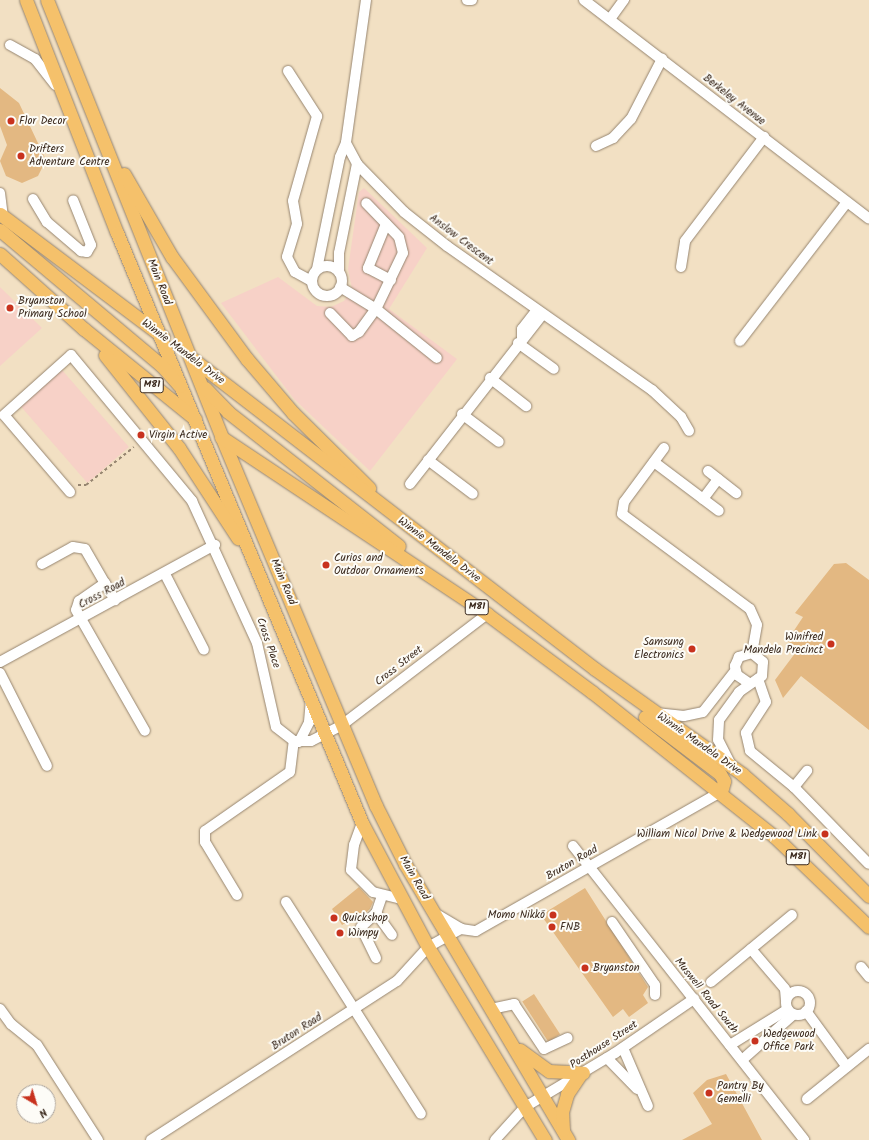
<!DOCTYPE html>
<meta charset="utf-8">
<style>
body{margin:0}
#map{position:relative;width:869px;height:1140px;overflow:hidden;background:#f2e0c3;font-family:Kalam,sans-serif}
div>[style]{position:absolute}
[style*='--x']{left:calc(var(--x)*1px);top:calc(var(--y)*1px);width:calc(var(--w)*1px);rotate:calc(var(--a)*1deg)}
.built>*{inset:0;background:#f7d1c7;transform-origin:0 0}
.building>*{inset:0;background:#e3b882;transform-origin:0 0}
.path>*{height:2px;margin-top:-1px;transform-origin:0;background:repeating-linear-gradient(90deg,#968570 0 3px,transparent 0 6px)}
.roads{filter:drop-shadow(0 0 1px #968570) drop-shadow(0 0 1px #968570)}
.minor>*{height:10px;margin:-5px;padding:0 5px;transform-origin:5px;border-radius:5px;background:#fff}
.minor>.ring{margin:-5px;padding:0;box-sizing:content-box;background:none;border:10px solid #fff;border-radius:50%}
.major>*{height:13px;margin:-6.5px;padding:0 6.5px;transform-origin:6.5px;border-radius:6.5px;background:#f5c16b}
.dots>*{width:11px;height:11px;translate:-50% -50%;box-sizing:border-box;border:2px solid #fdfcf7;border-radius:50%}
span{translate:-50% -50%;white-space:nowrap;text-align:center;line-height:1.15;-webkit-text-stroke:4px #fdfcf7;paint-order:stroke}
.shield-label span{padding:1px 3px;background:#fdfcf7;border:1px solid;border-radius:3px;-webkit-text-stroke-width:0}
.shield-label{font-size:10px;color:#3b2a1e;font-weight:700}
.street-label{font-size:11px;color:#3b2a1e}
.poi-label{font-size:11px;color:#3b2a1e}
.left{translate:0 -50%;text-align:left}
.right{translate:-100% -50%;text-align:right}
.north{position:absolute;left:16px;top:1084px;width:40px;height:40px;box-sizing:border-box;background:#fdfcf7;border:1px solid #afa8a0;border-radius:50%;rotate:142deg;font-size:11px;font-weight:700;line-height:16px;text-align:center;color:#3b2a1e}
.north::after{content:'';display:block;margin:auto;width:14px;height:18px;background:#c8321e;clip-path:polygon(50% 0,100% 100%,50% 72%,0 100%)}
</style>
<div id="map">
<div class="built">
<div style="clip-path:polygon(364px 188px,427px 248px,389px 309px,457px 359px,370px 471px,294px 399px,221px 303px,278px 277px,317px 306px,331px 307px,344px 301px,352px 289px,348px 269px,359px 192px)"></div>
<div style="clip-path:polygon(0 287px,42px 328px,0 366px)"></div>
<div style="left:62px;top:370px;width:102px;height:55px;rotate:49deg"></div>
</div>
<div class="building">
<div style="clip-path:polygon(0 88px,19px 103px,46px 160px,38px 176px,22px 183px,6px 176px,0 161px,7px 145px,0 126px)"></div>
<div style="clip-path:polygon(846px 563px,869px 580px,869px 730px,801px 676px,783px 698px,775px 680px,799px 648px,787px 641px,803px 617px,795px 613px,834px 564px)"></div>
<div style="clip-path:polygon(359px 887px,373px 902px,370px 909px,355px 922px,353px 918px,342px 925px,332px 909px)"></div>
<div style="clip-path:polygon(585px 888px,648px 987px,643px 995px,648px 1003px,629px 1017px,623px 1009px,613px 1017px,541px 915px)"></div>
<div style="left:534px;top:994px;width:48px;height:14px;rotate:57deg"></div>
<div style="clip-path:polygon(726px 1074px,762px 1140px,682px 1140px,712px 1124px,693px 1093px,707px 1080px)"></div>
</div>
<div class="path">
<div style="--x:78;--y:485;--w:8;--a:0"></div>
<div style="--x:86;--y:485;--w:61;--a:-38.4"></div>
</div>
<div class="roads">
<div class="minor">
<div style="--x:366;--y:0;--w:144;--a:98"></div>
<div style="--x:346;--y:143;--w:24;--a:62"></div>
<div style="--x:357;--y:164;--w:67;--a:45.6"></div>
<div style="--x:404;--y:212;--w:55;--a:38.3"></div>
<div style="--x:447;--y:246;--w:251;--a:35.1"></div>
<div style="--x:652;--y:390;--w:40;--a:43"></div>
<div style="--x:681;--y:417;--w:16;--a:60"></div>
<div style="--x:467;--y:0;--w:5;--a:0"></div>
<div style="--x:584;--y:0;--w:359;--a:37.5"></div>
<div style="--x:610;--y:19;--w:24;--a:-54"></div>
<div style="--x:10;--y:45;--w:29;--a:29"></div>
<div style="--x:35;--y:59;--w:33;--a:52"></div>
<div style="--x:288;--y:71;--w:54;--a:57.2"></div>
<div style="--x:317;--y:116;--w:88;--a:105.8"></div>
<div style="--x:293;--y:201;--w:23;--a:80"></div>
<div style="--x:297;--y:224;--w:34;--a:107"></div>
<div style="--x:287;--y:257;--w:17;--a:62"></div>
<div style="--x:295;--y:272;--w:18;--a:29"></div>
<div style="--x:596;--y:146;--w:19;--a:-25"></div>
<div style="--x:613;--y:138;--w:26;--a:-47"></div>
<div style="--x:631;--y:119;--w:68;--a:-62.7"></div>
<div style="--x:0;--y:193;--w:23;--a:83"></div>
<div style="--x:33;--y:199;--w:27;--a:59"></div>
<div style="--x:47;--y:222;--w:45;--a:40.5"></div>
<div style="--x:81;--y:251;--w:6;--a:9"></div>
<div style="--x:87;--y:252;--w:8;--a:-60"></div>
<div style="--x:91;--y:245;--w:48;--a:-111.8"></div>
<div style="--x:386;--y:224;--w:48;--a:112.2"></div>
<div style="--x:368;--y:268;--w:26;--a:28"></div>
<div class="ring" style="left:312px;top:266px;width:20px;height:20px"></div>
<div style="--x:681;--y:267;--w:26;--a:-81"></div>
<div style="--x:685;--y:241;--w:131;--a:-52.8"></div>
<div style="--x:317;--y:269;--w:114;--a:-78.4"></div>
<div style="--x:340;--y:157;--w:15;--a:-67"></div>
<div style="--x:339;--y:272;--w:19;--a:-90"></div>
<div style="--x:339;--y:253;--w:91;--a:-78.6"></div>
<div style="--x:340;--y:287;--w:42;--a:31.4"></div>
<div style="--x:376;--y:309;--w:78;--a:38.8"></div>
<div style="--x:330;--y:313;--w:32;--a:46"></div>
<div style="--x:352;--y:336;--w:8;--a:-30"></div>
<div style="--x:359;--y:332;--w:29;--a:-54"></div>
<div style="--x:376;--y:309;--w:62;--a:-64.3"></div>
<div style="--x:403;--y:253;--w:16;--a:-104"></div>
<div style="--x:399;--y:237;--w:47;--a:-134.1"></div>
<div style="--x:522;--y:338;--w:9;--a:-90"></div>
<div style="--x:522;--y:329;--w:23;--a:-52"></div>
<div style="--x:740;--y:341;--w:175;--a:-52.4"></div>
<div style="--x:518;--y:343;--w:44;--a:35.8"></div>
<div style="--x:490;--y:378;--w:46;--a:37.9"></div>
<div style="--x:462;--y:414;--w:46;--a:37.1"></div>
<div style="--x:664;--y:448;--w:67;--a:126.5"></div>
<div style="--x:624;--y:502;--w:12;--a:99"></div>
<div style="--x:622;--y:514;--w:159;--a:36.6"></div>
<div style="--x:750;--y:609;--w:17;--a:66"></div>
<div style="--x:757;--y:625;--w:28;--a:100"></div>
<div style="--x:428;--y:460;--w:56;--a:37.1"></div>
<div style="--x:654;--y:462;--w:81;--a:37"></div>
<div style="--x:708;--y:471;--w:36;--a:38"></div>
<div style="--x:410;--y:484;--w:214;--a:-52"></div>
<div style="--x:70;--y:492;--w:101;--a:-130.6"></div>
<div style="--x:4;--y:415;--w:90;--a:-41.8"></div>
<div style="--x:71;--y:355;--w:190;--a:50.3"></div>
<div style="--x:192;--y:501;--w:156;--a:65.4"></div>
<div style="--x:257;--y:643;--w:86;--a:77.3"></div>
<div style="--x:276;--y:727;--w:23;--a:38"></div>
<div style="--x:294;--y:741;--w:17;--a:0"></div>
<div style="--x:311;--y:741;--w:35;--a:-27"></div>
<div style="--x:342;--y:725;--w:183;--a:-37.4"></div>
<div style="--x:703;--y:499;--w:25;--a:-53"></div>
<div style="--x:42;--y:564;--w:35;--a:-29"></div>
<div style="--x:73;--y:547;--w:12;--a:9"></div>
<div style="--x:85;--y:549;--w:39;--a:60"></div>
<div style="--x:105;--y:583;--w:32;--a:145"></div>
<div style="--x:79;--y:601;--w:9;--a:108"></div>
<div style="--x:76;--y:610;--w:139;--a:60.3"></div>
<div style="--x:165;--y:574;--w:85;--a:62.8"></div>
<div style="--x:105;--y:583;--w:20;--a:60"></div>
<div style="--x:0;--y:662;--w:245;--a:-28.6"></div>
<div style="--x:0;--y:673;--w:104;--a:63.2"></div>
<div style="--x:758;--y:679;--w:24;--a:71"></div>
<div style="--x:766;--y:702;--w:37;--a:123"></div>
<div style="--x:746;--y:733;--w:18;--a:77"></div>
<div style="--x:750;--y:751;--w:57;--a:39.3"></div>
<div style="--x:794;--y:787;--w:107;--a:45.8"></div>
<div style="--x:656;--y:713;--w:28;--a:6"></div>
<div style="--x:684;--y:716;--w:19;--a:-12"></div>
<div style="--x:703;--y:712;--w:52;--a:-52"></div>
<div style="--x:299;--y:742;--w:22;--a:-63"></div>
<div style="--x:309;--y:722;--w:21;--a:-85"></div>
<div style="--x:731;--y:765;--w:28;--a:-117"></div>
<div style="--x:718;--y:740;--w:20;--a:-87"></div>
<div style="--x:719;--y:720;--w:34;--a:-54"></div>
<div style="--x:739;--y:692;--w:28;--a:-35"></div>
<div style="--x:762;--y:676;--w:14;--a:-86"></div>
<div style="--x:763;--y:662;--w:14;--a:-141"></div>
<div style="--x:752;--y:653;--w:14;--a:163"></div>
<div style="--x:739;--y:657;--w:10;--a:114"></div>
<div style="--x:735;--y:666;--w:9;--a:77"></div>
<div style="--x:737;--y:675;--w:14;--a:34"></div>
<div style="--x:794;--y:787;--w:21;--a:-51"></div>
<div style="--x:362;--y:823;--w:23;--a:110"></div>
<div style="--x:354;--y:845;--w:25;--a:97"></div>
<div style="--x:351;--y:870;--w:31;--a:45"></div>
<div style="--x:373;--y:892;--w:29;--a:14"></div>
<div style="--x:573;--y:846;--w:374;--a:51.8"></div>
<div style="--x:237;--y:895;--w:62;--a:-121.1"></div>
<div style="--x:205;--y:842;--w:11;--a:-90"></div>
<div style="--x:205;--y:831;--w:103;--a:-34.8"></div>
<div style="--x:290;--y:772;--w:31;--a:-83"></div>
<div style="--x:382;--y:896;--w:18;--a:109"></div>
<div style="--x:376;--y:913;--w:27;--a:54"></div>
<div style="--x:286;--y:902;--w:251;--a:57.5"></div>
<div style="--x:438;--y:915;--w:27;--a:31"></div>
<div style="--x:461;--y:929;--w:15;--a:8"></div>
<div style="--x:476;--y:931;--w:282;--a:-29.6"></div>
<div style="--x:612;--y:922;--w:76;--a:55.7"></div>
<div style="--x:655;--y:985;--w:10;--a:90"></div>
<div style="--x:751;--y:949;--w:52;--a:49.6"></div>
<div style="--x:785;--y:989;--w:11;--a:85"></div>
<div style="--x:376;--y:958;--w:34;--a:-116"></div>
<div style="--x:361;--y:927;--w:21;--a:-43"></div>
<div style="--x:861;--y:967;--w:13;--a:51"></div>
<div style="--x:711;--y:982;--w:105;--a:-39.6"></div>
<div class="ring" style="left:786px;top:991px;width:14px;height:14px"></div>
<div style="--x:0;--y:1009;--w:19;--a:54"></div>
<div style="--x:11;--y:1024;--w:33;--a:39"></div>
<div style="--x:37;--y:1045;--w:113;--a:57.3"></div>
<div style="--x:491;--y:1009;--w:24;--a:-12"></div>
<div style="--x:514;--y:1004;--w:54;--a:56.3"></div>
<div style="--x:544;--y:1049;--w:26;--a:-25"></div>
<div style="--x:806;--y:1011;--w:69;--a:53.8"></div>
<div style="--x:730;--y:1045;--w:68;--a:-31.8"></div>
<div style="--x:623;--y:1048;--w:63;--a:66.7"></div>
<div style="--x:607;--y:1058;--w:43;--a:45.9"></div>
<div style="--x:742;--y:1060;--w:69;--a:-41.5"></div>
<div style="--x:807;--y:1099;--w:80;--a:-38.9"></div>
<div style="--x:151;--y:1140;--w:293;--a:-32.9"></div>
<div style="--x:397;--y:981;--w:46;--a:-47.6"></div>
<div style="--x:428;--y:947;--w:38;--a:-29"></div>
<div style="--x:495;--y:1140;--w:45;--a:-47.7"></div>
<div style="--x:525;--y:1107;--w:105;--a:-31"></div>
<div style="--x:615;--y:1053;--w:96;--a:-34.4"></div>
</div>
<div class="major">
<div style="--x:26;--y:0;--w:250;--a:68.7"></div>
<div style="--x:117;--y:233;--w:639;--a:67.45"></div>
<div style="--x:362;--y:823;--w:140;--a:62"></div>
<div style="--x:428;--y:947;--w:226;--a:58.8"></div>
<div style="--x:47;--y:0;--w:472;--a:68.2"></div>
<div style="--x:222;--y:438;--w:399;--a:67.3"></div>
<div style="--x:376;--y:806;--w:65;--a:63.4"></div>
<div style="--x:405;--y:864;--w:321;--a:59.4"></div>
<div style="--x:124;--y:174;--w:96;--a:60"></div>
<div style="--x:172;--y:257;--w:127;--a:53.7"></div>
<div style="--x:247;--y:359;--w:71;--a:49.6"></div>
<div style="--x:293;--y:413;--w:107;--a:44.6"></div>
<div style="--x:0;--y:214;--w:204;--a:37"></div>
<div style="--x:0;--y:230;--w:210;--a:40"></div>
<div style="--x:161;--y:365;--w:28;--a:48"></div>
<div style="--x:0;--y:254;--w:113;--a:41.8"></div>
<div style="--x:84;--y:329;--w:143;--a:39"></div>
<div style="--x:105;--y:355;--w:119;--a:51.5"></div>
<div style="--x:179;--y:448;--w:108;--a:56.8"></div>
<div style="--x:190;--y:357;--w:511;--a:37.61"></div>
<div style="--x:595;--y:669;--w:181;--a:35.5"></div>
<div style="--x:742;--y:774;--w:61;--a:41"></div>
<div style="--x:788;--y:814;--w:115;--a:45.4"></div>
<div style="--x:205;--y:388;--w:33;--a:46"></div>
<div style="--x:228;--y:412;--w:217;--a:38.1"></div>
<div style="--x:221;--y:437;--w:320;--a:33.6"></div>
<div style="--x:487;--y:614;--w:131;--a:36.6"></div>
<div style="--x:592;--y:692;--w:233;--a:38.4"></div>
<div style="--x:775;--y:837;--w:130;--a:43.8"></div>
<div style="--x:645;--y:717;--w:94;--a:37.2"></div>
<div style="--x:720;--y:774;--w:8;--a:60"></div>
<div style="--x:724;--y:781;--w:11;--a:105"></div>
<div style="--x:520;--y:1050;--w:36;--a:36"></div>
<div style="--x:549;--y:1071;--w:34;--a:3"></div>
<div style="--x:563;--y:1130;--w:18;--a:-93"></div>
<div style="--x:562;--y:1112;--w:19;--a:-74"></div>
<div style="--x:567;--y:1094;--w:22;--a:-56"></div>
</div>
</div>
<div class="dots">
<div style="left:11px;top:121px;background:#c8321e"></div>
<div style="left:21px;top:156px;background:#c8321e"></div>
<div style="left:10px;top:308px;background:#c8321e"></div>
<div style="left:141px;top:435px;background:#c8321e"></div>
<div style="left:326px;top:565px;background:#c8321e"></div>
<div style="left:831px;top:644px;background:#c8321e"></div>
<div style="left:692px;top:649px;background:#c8321e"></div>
<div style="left:825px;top:834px;background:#c8321e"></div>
<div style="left:553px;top:915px;background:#c8321e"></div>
<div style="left:334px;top:918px;background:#c8321e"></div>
<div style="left:552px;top:927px;background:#c8321e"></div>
<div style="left:340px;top:933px;background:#c8321e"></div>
<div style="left:585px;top:968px;background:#c8321e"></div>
<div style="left:755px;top:1041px;background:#c8321e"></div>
<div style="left:709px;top:1093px;background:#c8321e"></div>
</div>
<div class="shield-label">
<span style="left:152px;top:385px">M81</span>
<span style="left:477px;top:607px">M81</span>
<span style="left:798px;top:857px">M81</span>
</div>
<div class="street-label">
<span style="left:734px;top:100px;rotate:38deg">Berkeley Avenue</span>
<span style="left:461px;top:240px;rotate:37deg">Anslow Crescent</span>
<span style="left:159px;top:282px;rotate:68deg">Main Road</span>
<span style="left:183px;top:352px;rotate:37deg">Winnie Mandela Drive</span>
<span style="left:439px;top:550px;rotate:37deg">Winnie Mandela Drive</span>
<span style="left:283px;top:582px;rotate:67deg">Main Road</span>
<span style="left:102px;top:594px;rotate:-28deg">Cross Road</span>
<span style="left:268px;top:643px;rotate:71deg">Cross Place</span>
<span style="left:399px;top:666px;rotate:-38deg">Cross Street</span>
<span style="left:699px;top:744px;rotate:35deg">Winnie Mandela Drive</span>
<span style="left:572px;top:863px;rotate:-30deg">Bruton Road</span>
<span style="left:414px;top:878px;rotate:60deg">Main Road</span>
<span style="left:706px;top:996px;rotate:51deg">Muswell Road South</span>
<span style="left:297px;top:1032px;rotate:-33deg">Bruton Road</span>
<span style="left:604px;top:1045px;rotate:-33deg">Posthouse Street</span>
</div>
<div class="poi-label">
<span class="left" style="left:19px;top:121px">Flor Decor</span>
<span class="left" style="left:29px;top:156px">Drifters<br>Adventure Centre</span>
<span class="left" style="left:18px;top:308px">Bryanston<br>Primary School</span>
<span class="left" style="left:149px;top:435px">Virgin Active</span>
<span class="left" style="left:334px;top:565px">Curios and<br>Outdoor Ornaments</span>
<span class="right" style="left:823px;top:644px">Winifred<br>Mandela Precinct</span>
<span class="right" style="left:684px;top:649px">Samsung<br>Electronics</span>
<span class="right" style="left:817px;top:834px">William Nicol Drive &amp; Wedgewood Link</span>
<span class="right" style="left:545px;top:915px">Momo Nikkō</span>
<span class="left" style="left:342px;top:918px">Quickshop</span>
<span class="left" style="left:560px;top:927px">FNB</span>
<span class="left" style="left:348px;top:933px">Wimpy</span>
<span class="left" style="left:593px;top:968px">Bryanston</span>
<span class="left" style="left:763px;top:1041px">Wedgewood<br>Office Park</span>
<span class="left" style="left:717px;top:1093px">Pantry By<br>Gemelli</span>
</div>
<div class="north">N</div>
</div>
